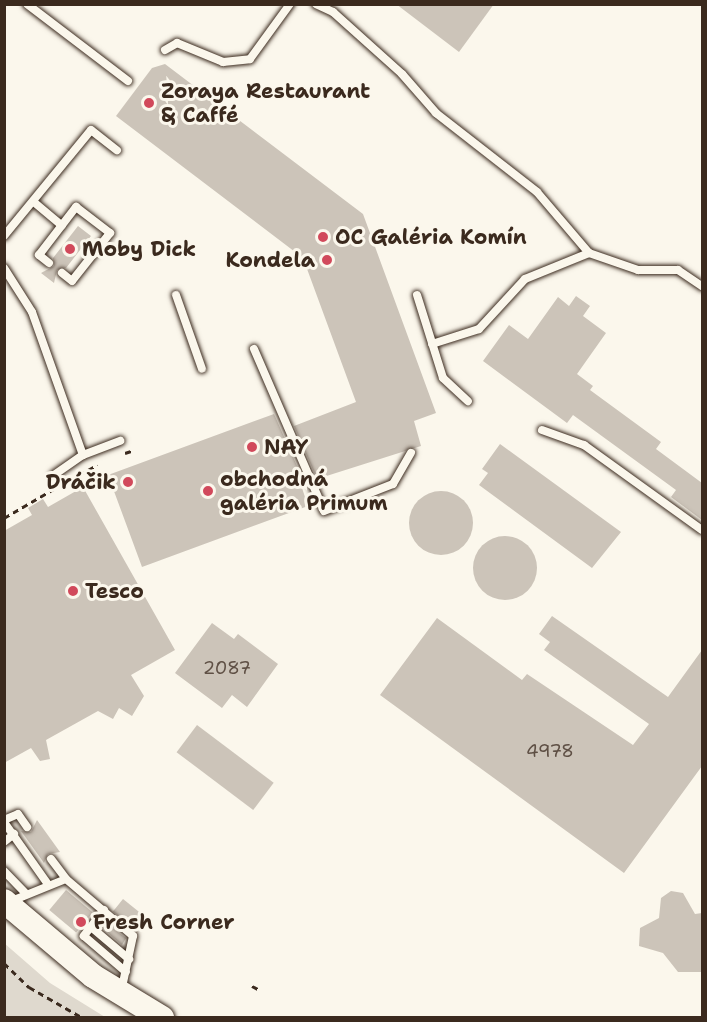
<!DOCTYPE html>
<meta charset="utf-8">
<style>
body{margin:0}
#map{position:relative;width:707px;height:1022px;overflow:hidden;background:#fbf7ec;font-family:"Shantell Sans",sans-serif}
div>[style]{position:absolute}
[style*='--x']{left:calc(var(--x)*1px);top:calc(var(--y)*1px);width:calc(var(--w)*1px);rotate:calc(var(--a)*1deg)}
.green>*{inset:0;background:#dfd9ce}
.building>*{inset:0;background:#ccc4b9;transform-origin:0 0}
.round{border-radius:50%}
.path>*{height:3px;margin-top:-1.5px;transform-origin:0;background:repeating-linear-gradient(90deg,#3b2a1e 0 6px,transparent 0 10.5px)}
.roads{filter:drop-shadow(0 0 2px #3b2a1e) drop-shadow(0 0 2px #3b2a1e)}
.lane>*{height:8px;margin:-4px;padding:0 4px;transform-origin:4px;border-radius:4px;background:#fbf7ec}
.secondary>*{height:24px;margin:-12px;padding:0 12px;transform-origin:12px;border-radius:12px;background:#fbf7ec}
.dots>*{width:16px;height:16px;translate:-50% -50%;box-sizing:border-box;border:3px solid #fbf7ec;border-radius:50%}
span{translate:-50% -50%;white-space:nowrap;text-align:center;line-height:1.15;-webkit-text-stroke:6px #fbf7ec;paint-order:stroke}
.number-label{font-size:18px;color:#5f5045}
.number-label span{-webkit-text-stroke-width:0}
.poi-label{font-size:21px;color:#3b2a1e;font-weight:700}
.left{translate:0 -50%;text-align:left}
.right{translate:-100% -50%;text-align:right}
.frame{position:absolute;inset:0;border:6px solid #3b2a1e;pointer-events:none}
</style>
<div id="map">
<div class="green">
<div style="clip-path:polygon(4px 943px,50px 983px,105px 1017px,5px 1017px)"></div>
</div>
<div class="building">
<div style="clip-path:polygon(396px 4px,494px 4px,459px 52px)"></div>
<div style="clip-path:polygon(165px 64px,363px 214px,436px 413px,414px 421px,421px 446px,317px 479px,294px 426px,356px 402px,303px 258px,116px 116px,152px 68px)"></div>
<div style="clip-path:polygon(78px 226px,91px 236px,66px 268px,57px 270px,54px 283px,41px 273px,54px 266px,53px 258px)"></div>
<div style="clip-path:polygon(576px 296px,590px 306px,583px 316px,606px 333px,577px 374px,593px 386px,590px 390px,661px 442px,656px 449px,702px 483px,702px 520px,671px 497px,676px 490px,573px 415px,567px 423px,483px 361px,509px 325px,528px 339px,558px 297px,569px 306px)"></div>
<div style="clip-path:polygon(274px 414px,305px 484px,301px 485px,308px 506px,142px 567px,108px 475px)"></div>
<div style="clip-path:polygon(500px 444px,621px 532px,592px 568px,479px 485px,488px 473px,482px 469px)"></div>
<div style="clip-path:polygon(83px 487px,175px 650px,131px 675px,144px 696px,132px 716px,119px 708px,113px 719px,98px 711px,46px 740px,50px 759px,40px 761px,31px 748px,4px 763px,4px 531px,32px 515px,28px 508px,43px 499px,48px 507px)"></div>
<div class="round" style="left:409px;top:491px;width:64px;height:64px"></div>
<div class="round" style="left:473px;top:536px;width:64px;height:64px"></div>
<div style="clip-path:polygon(552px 616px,668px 697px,702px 650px,702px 766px,624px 873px,380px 695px,437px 618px,522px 680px,527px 674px,633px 745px,649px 724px,544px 650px,550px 642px,539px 634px)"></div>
<div style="clip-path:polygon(212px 623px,234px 639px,238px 634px,278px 664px,247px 707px,232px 695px,222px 708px,175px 673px)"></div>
<div style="left:197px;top:725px;width:96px;height:34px;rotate:37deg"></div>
<div style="clip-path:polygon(37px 820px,60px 852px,48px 854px,44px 863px,21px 831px,31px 832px)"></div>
<div style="left:66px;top:890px;width:35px;height:26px;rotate:40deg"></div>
<div style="clip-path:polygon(671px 891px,683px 893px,695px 914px,702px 913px,702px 972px,678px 972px,663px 953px,639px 946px,640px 928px,659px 918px,661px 898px)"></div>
<div style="left:123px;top:899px;width:28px;height:16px;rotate:39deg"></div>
<div style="clip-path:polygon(104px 922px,126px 938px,122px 945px,100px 926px)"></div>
</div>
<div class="path">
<div style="--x:125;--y:453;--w:9;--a:-18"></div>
<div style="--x:79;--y:475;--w:21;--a:-29"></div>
<div style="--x:4;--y:518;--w:61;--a:-30.3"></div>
<div style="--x:4;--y:963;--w:35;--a:44"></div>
<div style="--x:29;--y:987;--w:62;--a:29.9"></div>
<div style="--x:252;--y:986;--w:9;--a:27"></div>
</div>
<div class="roads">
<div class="lane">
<div style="--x:27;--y:4;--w:127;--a:37.3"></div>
<div style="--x:316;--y:4;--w:19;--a:25"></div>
<div style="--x:333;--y:12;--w:93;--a:41.9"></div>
<div style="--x:402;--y:74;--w:52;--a:48.9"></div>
<div style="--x:436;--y:113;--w:128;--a:38"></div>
<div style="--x:537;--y:192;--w:80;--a:49.6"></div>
<div style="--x:589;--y:253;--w:52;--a:19.1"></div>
<div style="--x:638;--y:270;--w:40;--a:0"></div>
<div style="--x:678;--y:270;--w:29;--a:34"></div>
<div style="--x:165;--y:50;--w:14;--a:-30"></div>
<div style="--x:177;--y:43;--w:50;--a:22.4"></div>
<div style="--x:223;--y:62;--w:27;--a:-6"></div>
<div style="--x:250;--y:59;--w:68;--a:-54"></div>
<div style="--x:35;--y:203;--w:35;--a:40"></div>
<div style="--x:4;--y:236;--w:137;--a:-50.6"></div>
<div style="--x:91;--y:130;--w:33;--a:38"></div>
<div style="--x:49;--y:263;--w:13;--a:-141"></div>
<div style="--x:39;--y:255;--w:61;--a:-52.4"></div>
<div style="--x:76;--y:207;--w:43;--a:37.4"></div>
<div style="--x:110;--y:233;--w:61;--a:128.4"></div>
<div style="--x:72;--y:281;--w:13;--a:-141"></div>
<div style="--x:4;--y:268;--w:52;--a:57.5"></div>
<div style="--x:32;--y:312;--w:152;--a:70.4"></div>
<div style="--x:176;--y:295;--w:78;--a:70.6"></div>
<div style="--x:417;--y:295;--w:87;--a:72.6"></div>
<div style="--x:443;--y:378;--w:34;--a:43"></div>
<div style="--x:432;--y:344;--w:49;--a:-17.7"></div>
<div style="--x:479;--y:329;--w:68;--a:-47.4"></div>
<div style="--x:525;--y:279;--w:69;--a:-22.1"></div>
<div style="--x:254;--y:349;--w:176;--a:66.6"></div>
<div style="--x:324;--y:511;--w:74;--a:-21.4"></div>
<div style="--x:393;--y:484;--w:36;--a:-60"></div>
<div style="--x:542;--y:430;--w:45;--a:19.7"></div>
<div style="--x:584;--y:445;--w:145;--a:35.8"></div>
<div style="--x:54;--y:475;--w:35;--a:-35"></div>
<div style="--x:83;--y:455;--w:40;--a:-21"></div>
<div style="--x:4;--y:820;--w:15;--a:-23"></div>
<div style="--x:18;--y:814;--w:16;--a:55"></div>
<div style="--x:4;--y:822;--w:75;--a:54.8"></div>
<div style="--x:4;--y:842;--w:13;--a:-39"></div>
<div style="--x:51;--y:859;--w:25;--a:53"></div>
<div style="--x:4;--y:871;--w:30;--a:46"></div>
<div style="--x:9;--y:902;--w:61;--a:-22"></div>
<div style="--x:66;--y:879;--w:88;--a:40.4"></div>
<div style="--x:133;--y:936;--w:57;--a:102.1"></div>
<div style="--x:104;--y:910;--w:33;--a:128"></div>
<div style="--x:84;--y:936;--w:55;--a:40.6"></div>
<div style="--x:91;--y:927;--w:50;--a:40.1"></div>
</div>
<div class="secondary">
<div style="--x:4;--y:901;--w:116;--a:40.1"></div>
<div style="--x:93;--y:976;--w:81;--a:31.3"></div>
</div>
</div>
<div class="dots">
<div style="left:149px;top:103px;background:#d1495b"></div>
<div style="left:323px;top:237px;background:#d1495b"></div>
<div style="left:70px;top:249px;background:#d1495b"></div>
<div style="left:327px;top:260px;background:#d1495b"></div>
<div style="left:252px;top:447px;background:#d1495b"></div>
<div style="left:128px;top:482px;background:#d1495b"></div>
<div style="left:208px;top:491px;background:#d1495b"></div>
<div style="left:73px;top:591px;background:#d1495b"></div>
<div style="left:81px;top:922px;background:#d1495b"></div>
</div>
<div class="number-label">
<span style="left:227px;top:668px">2087</span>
<span style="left:550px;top:751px">4978</span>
</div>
<div class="poi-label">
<span class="left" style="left:161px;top:103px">Zoraya Restaurant<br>&amp; Caffé</span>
<span class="left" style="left:335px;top:237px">OC Galéria Komín</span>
<span class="left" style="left:82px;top:249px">Moby Dick</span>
<span class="right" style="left:315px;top:260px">Kondela</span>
<span class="left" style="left:264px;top:447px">NAY</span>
<span class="left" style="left:220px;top:491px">obchodná<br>galéria Primum</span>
<span class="right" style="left:116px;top:482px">Dráčik</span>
<span class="left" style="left:85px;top:591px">Tesco</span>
<span class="left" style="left:93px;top:922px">Fresh Corner</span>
</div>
<div class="frame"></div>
</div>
